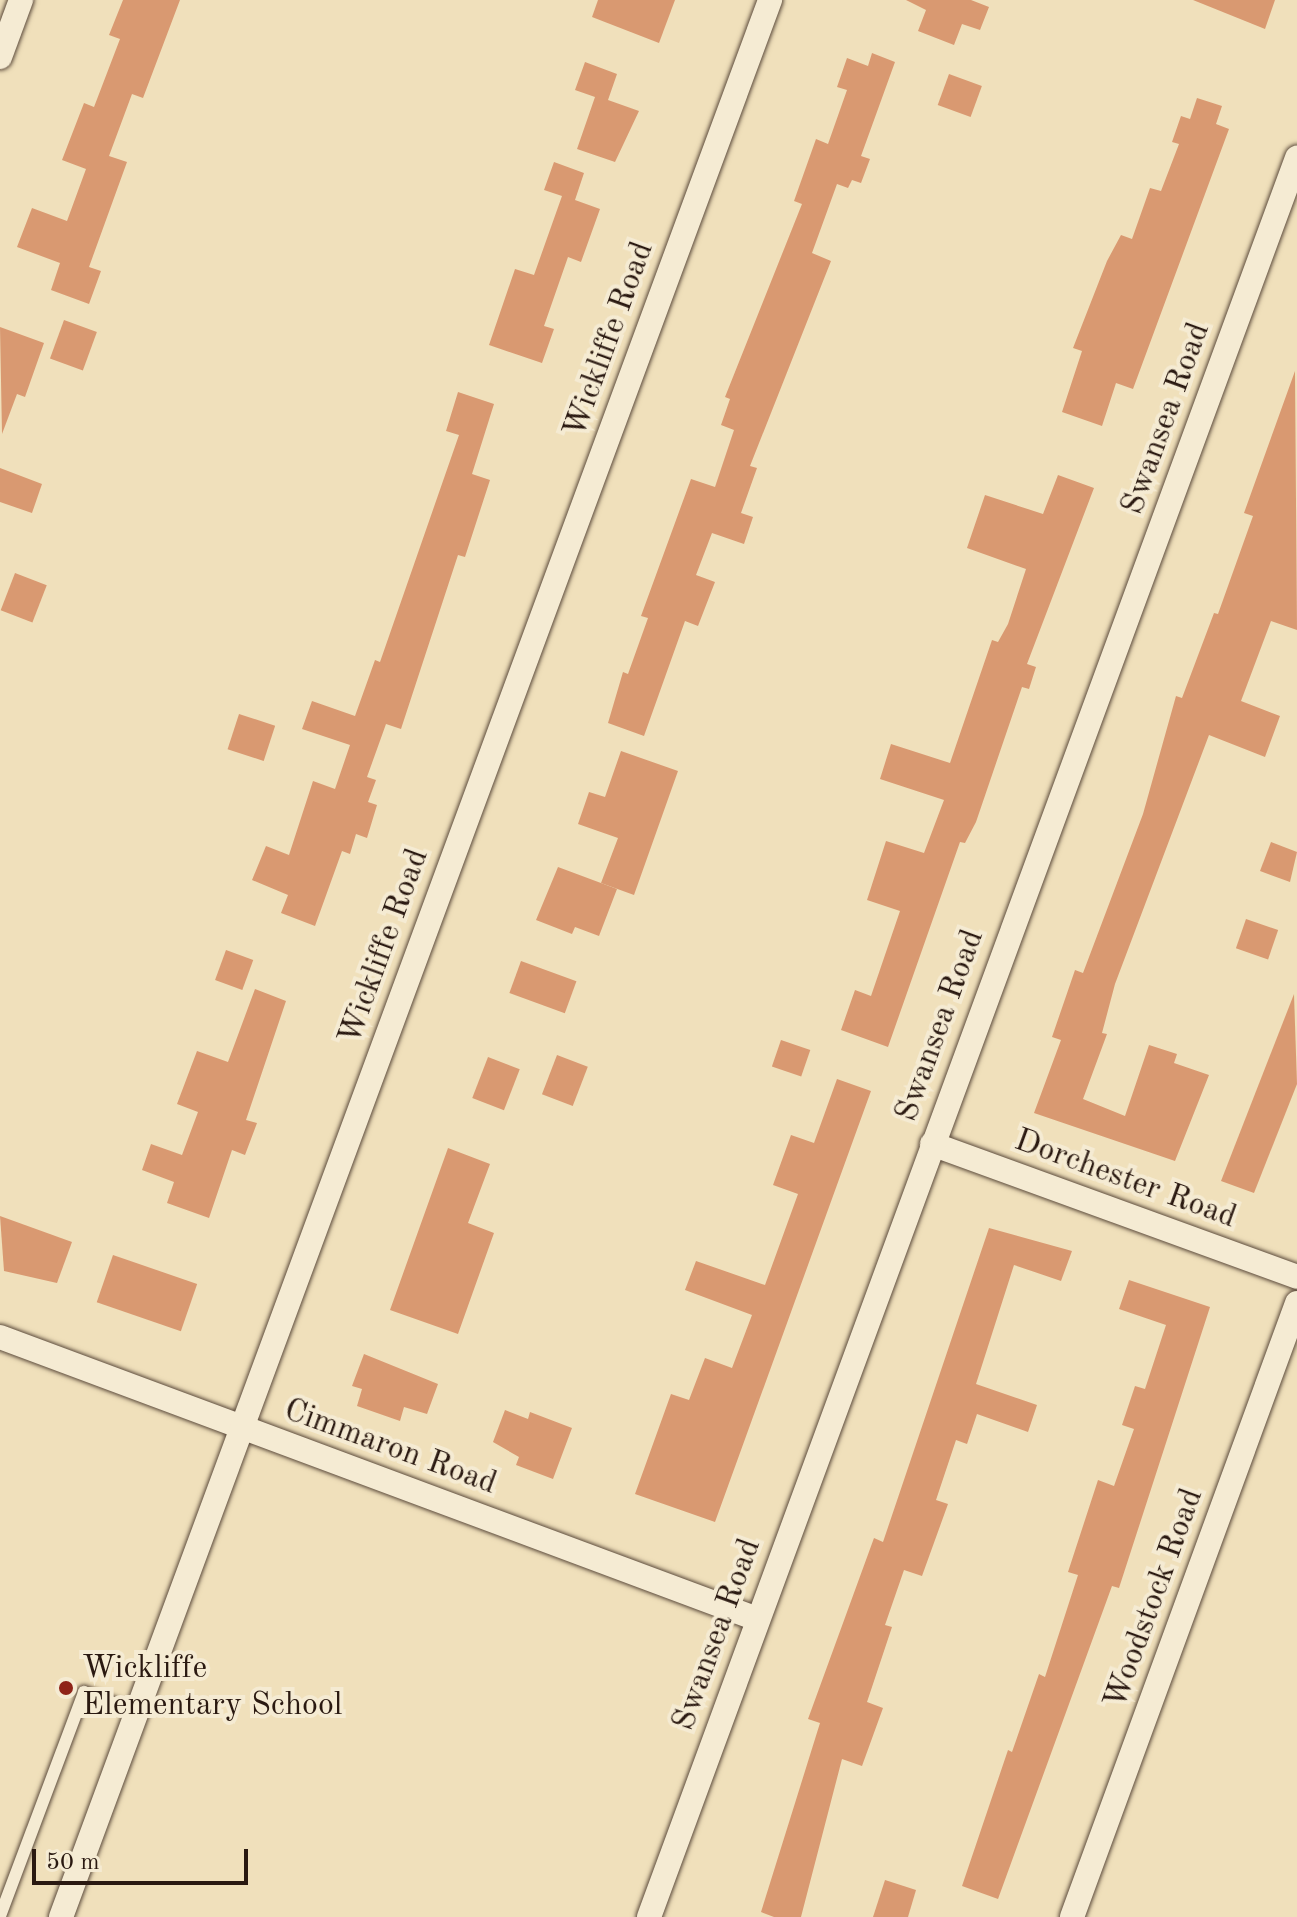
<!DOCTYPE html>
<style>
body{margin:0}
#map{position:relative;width:1297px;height:1917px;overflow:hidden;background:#f0e0bb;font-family:"Old Standard TT",serif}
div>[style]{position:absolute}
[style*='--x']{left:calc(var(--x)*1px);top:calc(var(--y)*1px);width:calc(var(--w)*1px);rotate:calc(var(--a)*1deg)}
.building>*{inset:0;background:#d99971;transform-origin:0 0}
.roads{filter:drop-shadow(0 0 2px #5c4b3c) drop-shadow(0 0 2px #5c4b3c)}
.service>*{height:12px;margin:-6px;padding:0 6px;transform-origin:6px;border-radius:6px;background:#f5ebd3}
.minor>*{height:24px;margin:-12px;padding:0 12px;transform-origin:12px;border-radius:12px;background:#f5ebd3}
.dots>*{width:22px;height:22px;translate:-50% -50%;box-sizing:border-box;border:4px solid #f5ebd3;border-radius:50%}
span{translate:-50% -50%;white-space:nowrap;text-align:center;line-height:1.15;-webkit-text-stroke:8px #f5ebd3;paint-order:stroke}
.street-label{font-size:32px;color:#2a1911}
.poi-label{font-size:32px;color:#2a1911}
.left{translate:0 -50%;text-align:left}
.scale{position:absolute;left:32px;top:1849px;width:216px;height:36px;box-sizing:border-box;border:4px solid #2a1911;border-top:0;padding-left:10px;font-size:24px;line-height:28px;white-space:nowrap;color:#2a1911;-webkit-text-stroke:6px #f5ebd3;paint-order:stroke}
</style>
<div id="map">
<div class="building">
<div style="clip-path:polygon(123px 0,180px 0,143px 98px,132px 94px,109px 156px,127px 162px,89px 267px,101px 271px,89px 304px,51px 290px,60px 263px,17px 247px,32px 208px,67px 221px,86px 169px,62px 160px,84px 103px,94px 107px,120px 39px,109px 35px)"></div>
<div style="clip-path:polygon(598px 0,675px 0,659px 43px,592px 17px)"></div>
<div style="clip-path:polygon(906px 0,971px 0,989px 7px,980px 30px,962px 24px,954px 45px,918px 31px,926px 10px)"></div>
<div style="clip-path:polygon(1193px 0,1275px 0,1265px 29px)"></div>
<div style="clip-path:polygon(872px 53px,895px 62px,861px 156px,870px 159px,861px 183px,852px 180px,848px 188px,837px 184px,812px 253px,831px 261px,750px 466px,757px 468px,741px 513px,753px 517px,744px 544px,712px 533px,696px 575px,715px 582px,698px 626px,685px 621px,644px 736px,608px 723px,623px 672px,628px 674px,648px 618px,641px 616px,691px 479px,715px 487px,734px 430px,721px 425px,730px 399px,725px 397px,802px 204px,794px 201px,816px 139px,828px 144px,847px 90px,837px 87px,847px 58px,868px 66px)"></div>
<div style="clip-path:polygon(585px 62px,617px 74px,608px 100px,639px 111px,615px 162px,577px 149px,595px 97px,575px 90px)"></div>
<div style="left:949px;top:74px;width:35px;height:33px;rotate:20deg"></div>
<div style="clip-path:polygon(1197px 98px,1222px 106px,1216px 124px,1229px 129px,1133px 389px,1116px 383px,1102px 426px,1062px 412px,1082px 351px,1073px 348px,1107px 261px,1121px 235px,1132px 239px,1150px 188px,1161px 191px,1179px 144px,1172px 142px,1181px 116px,1190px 119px)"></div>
<div style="clip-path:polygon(554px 162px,584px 173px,575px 200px,600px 209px,581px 262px,568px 257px,544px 326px,554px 329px,542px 363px,489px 345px,515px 269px,534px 275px,562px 196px,544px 190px)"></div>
<div style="left:64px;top:320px;width:35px;height:41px;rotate:20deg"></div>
<div style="clip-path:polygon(0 327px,44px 343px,25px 397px,17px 394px,2px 434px)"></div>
<div style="clip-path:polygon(1295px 371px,1297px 630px,1271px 621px,1241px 701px,1280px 716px,1265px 757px,1209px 735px,1115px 984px,1102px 1033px,1107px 1034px,1083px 1099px,1125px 1116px,1149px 1045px,1177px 1054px,1174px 1063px,1209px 1075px,1175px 1161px,1034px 1113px,1061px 1040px,1052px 1037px,1075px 970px,1083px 973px,1143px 814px,1176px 696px,1182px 698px,1214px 613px,1218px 614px,1253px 516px,1244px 513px)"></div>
<div style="clip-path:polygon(458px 392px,494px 404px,472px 474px,490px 480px,465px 557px,458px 555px,401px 729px,386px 724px,367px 777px,376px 780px,368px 802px,377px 805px,367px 838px,356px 834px,350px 854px,342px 851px,315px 926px,281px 913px,288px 895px,252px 880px,266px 846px,289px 855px,313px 781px,335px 789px,350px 745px,302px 729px,312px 701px,355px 716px,375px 660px,380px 662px,459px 435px,446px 431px)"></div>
<div style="clip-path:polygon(0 468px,42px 484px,32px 513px,0 502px)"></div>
<div style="clip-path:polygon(1058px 475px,1094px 488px,1027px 664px,1036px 667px,1029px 689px,1022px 687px,976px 822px,965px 843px,960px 842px,888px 1047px,841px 1030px,855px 990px,871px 996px,900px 911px,867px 900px,886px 841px,924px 853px,944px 800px,880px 779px,891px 744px,950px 763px,992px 640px,998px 642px,1008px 624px,1026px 569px,967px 548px,985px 495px,1043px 514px)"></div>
<div style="left:15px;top:573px;width:34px;height:40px;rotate:21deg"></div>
<div style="left:239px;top:714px;width:38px;height:37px;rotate:18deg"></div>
<div style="clip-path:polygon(621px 751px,678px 771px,634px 895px,601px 883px,618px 838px,578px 824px,589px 792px,605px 797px)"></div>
<div style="clip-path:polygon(1271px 842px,1297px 852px,1290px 882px,1260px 871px)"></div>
<div style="clip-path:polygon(558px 867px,617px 889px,599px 936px,575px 927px,572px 934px,536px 920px)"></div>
<div style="left:1246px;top:919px;width:34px;height:31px;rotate:19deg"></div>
<div style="left:226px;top:950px;width:29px;height:32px;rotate:20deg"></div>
<div style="left:521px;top:961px;width:59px;height:34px;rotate:20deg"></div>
<div style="clip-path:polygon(255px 989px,286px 1001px,246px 1120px,257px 1123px,245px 1155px,232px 1150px,209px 1218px,167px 1203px,174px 1182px,142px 1170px,151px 1144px,182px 1155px,198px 1112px,177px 1104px,197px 1051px,228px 1062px)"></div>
<div style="clip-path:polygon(1294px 994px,1297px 1084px,1254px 1193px,1221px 1181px)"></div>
<div style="left:781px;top:1040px;width:31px;height:28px;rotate:19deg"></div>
<div style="left:557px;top:1055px;width:33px;height:42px;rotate:21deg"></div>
<div style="left:488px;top:1057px;width:34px;height:44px;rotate:21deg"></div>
<div style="clip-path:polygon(837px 1079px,871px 1091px,715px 1522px,635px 1494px,671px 1394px,689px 1400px,705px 1358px,732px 1368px,752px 1315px,685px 1290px,696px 1261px,765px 1285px,798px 1194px,773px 1185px,791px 1135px,814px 1143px)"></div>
<div style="clip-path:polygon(448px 1148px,490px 1164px,468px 1223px,494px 1233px,458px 1334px,390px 1310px)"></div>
<div style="clip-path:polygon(0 1216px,72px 1242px,57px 1283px,4px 1271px)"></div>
<div style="clip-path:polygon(989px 1228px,1072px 1251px,1061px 1281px,1014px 1265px,976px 1384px,1037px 1405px,1028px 1432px,977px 1414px,967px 1444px,956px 1440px,936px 1500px,948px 1504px,922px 1576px,904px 1570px,885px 1625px,892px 1627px,867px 1702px,883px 1708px,862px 1766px,842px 1759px,801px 1917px,774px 1917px,761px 1912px,820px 1723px,808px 1719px,874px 1538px,883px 1542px)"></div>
<div style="left:113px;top:1255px;width:89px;height:50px;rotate:19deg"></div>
<div style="clip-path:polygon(1129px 1280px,1210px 1307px,1119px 1588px,1112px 1586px,998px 1899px,962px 1886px,1008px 1750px,1012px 1752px,1039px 1674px,1045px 1677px,1078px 1575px,1068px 1572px,1098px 1480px,1114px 1486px,1134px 1429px,1122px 1425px,1135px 1386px,1145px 1389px,1166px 1325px,1119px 1309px)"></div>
<div style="clip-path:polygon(364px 1354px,438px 1384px,427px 1414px,404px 1407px,400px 1421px,357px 1406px,362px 1389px,352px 1386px)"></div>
<div style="clip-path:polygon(505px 1410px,528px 1419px,530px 1412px,572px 1428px,553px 1479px,516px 1465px,519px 1457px,493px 1442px)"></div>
<div style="clip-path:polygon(885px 1880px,916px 1890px,908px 1917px,873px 1917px)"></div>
</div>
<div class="roads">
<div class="service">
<div style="--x:0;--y:1916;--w:239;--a:-69.4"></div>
<div style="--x:84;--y:1692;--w:57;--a:20.7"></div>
</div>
<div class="minor">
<div style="--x:0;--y:57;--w:61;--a:-69.8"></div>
<div style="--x:932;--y:1144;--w:388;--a:20"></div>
<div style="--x:0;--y:1337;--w:808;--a:20.43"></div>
<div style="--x:61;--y:1917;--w:2044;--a:-69.7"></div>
<div style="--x:649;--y:1917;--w:1875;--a:-69.78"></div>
<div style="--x:1072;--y:1917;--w:654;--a:-69.87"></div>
</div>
</div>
<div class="dots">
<div style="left:66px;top:1688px;background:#8f2418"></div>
</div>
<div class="street-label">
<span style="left:610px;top:340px;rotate:-70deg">Wickliffe Road</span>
<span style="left:1167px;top:419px;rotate:-70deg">Swansea Road</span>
<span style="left:385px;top:947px;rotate:-70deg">Wickliffe Road</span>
<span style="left:941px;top:1026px;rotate:-70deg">Swansea Road</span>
<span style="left:1125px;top:1180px;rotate:20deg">Dorchester Road</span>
<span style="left:390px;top:1448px;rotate:20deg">Cimmaron Road</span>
<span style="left:1155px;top:1599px;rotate:-70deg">Woodstock Road</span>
<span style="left:718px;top:1635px;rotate:-70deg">Swansea Road</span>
</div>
<div class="poi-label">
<span class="left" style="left:82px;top:1688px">Wickliffe<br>Elementary School</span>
</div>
<div class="scale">50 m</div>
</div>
